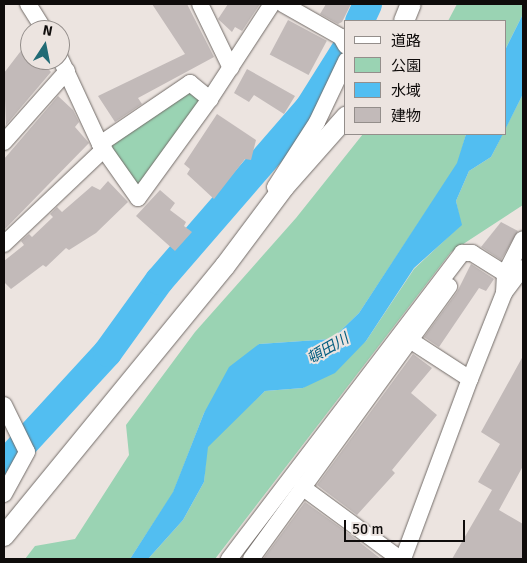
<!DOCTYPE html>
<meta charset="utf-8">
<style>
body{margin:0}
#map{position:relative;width:527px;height:563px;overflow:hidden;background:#ece4e0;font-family:Signika,"Noto Sans JP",sans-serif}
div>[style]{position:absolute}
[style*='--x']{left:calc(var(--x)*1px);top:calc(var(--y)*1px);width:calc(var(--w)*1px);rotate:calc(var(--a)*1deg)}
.green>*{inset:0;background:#9ad3b3}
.water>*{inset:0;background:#52bef1}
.river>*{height:29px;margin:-14.5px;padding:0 14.5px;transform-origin:14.5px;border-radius:14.5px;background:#52bef1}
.building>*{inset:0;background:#c2bab9;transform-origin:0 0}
.roads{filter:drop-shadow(0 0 1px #726c68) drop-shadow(0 0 1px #726c68)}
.minor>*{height:16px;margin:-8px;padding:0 8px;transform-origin:8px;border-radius:8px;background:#fff}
.tertiary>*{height:20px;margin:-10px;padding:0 10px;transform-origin:10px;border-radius:10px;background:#fff}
span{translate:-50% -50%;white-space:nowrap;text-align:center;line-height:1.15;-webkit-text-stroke:4px #ece4e0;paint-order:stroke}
.water-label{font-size:15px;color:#055e80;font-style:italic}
.frame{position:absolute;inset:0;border:5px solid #0f0c0b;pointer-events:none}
.legend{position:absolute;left:344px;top:20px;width:162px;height:115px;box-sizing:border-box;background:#ece4e0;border:1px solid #948e8b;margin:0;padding:6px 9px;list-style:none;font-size:15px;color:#0f0c0b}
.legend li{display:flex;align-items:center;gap:10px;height:25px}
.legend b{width:25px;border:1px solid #948e8b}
.north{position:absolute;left:20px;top:20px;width:50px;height:50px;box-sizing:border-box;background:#ece4e0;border:1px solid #948e8b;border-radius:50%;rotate:11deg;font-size:14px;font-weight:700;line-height:20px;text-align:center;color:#0f0c0b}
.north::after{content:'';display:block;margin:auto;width:18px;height:22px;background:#216b75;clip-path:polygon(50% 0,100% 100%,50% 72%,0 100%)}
.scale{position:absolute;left:344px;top:520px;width:121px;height:22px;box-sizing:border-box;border:2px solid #0f0c0b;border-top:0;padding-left:6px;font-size:15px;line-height:18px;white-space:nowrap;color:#0f0c0b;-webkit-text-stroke:4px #ece4e0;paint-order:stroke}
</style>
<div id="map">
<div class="green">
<div style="clip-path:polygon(457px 4px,523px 4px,523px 14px,506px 48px,506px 21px,448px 21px)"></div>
<div style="clip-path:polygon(190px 92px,204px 101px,139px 190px,107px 145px)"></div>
<div style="clip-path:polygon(523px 94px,523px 205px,451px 252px,215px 559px,148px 559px,183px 520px,204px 482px,207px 445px,265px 391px,303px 388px,366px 341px,414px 269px,461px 225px,456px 201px,469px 171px,491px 157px)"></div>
<div style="clip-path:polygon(363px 134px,466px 134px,458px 163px,359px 313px,332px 339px,259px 344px,204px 413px,173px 493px,130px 559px,25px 559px,35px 546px,75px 539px,129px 455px,126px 425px,195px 332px,296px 218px)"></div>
</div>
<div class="water">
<div style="clip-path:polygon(523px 14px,523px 94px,506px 128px,506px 48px)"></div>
<div style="clip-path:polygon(466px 134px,503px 134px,491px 157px,469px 171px,456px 201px,462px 225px,414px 268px,366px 341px,335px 373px,303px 388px,265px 391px,208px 447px,204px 482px,183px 520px,148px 559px,130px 559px,173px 492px,204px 413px,229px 367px,259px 344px,332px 339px,359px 313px,457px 163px)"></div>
</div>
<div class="river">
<div style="--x:359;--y:21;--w:19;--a:-65"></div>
<div style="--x:4;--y:464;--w:152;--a:-47.4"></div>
<div style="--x:107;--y:352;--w:89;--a:-54.2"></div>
<div style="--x:159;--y:280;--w:229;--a:-49.1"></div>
<div style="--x:309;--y:107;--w:70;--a:-57.9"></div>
</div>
<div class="building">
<div style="clip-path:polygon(152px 4px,187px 4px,214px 57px,138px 98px,142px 104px,115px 122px,98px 96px,185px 54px)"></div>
<div style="clip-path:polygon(228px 4px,260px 4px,242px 31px,235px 27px,232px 32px,218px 19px)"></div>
<div style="clip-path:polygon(326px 4px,351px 4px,342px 22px,338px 24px,320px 14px)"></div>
<div style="left:288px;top:20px;width:44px;height:39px;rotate:28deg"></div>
<div style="clip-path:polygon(30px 39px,30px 60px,40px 60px,51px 72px,6px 125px,4px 73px)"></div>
<div style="clip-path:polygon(247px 69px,295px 96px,284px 114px,254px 95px,249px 102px,234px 93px)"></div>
<div style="clip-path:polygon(58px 96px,73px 110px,79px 122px,75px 127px,89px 143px,4px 230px,4px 159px)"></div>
<div style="clip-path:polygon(217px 114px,256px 140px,251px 160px,245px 159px,214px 199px,187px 174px,190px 169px,184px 164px)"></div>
<div style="clip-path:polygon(108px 181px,128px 202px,96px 233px,69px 250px,66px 248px,46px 267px,43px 265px,11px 289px,4px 282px,4px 261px,24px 245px,21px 241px,29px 234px,32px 237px,53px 217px,50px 214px,57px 207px,62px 212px,92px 186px,100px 190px)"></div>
<div style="clip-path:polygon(160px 190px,175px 203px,170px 210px,186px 222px,184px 226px,192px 232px,175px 251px,136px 216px)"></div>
<div style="clip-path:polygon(501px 222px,518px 231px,501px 260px,481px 247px)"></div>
<div style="clip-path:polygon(471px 264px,494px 279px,486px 291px,479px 288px,439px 347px,424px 337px,457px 292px)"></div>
<div style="clip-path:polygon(413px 354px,432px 368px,411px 393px,437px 415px,392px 470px,395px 473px,357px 515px,317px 485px)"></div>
<div style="clip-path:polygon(523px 356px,523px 466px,499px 510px,523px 524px,523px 559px,452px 559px,492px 490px,478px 482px,500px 444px,481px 432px)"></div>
<div style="clip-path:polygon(305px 502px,344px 530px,381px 559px,263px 559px)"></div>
</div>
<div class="roads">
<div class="minor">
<div style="--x:28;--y:4;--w:31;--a:58"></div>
<div style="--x:200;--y:4;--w:71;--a:64.2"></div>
<div style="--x:283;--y:4;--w:67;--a:29.6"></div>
<div style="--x:341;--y:37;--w:10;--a:61"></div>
<div style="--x:60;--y:58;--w:95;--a:65.1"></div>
<div style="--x:100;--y:144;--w:66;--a:54.9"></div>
<div style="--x:138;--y:198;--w:122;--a:-54"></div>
<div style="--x:210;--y:99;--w:113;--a:-56.9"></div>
<div style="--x:4;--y:142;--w:95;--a:-48.4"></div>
<div style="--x:100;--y:144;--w:109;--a:-34.1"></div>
<div style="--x:190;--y:83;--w:26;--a:39"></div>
<div style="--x:275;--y:187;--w:77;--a:-57.1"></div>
<div style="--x:317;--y:122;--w:68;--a:-64.6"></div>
<div style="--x:4;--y:244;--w:138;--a:-43.5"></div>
<div style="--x:505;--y:274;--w:39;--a:-63"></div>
<div style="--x:470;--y:379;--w:92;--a:-68.4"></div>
<div style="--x:504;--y:293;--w:31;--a:-53"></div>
<div style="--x:4;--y:405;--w:52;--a:63.9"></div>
<div style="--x:27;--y:452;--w:48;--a:118.7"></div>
<div style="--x:302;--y:487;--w:122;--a:36.3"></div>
<div style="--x:229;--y:559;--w:385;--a:-52.7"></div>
<div style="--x:462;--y:253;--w:10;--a:0"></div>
<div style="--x:472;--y:253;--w:39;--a:32"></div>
<div style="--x:505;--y:274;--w:19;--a:93"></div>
<div style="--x:251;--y:559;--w:337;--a:-54"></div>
<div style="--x:403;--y:559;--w:192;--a:-69.6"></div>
<div style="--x:470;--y:379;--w:68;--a:-147"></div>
</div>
<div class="tertiary">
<div style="--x:404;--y:21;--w:18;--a:-68"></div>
<div style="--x:4;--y:536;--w:349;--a:-50.7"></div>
<div style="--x:225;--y:266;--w:99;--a:-53.2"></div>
<div style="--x:284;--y:187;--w:94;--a:-48.5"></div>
</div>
</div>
<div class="water-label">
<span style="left:328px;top:349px;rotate:-30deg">頓田川</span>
</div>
<div class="frame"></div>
<ul class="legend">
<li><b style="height:6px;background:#fff"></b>道路</li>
<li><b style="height:14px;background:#9ad3b3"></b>公園</li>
<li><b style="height:14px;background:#52bef1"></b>水域</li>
<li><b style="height:14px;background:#c2bab9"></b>建物</li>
</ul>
<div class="north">N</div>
<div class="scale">50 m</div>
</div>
